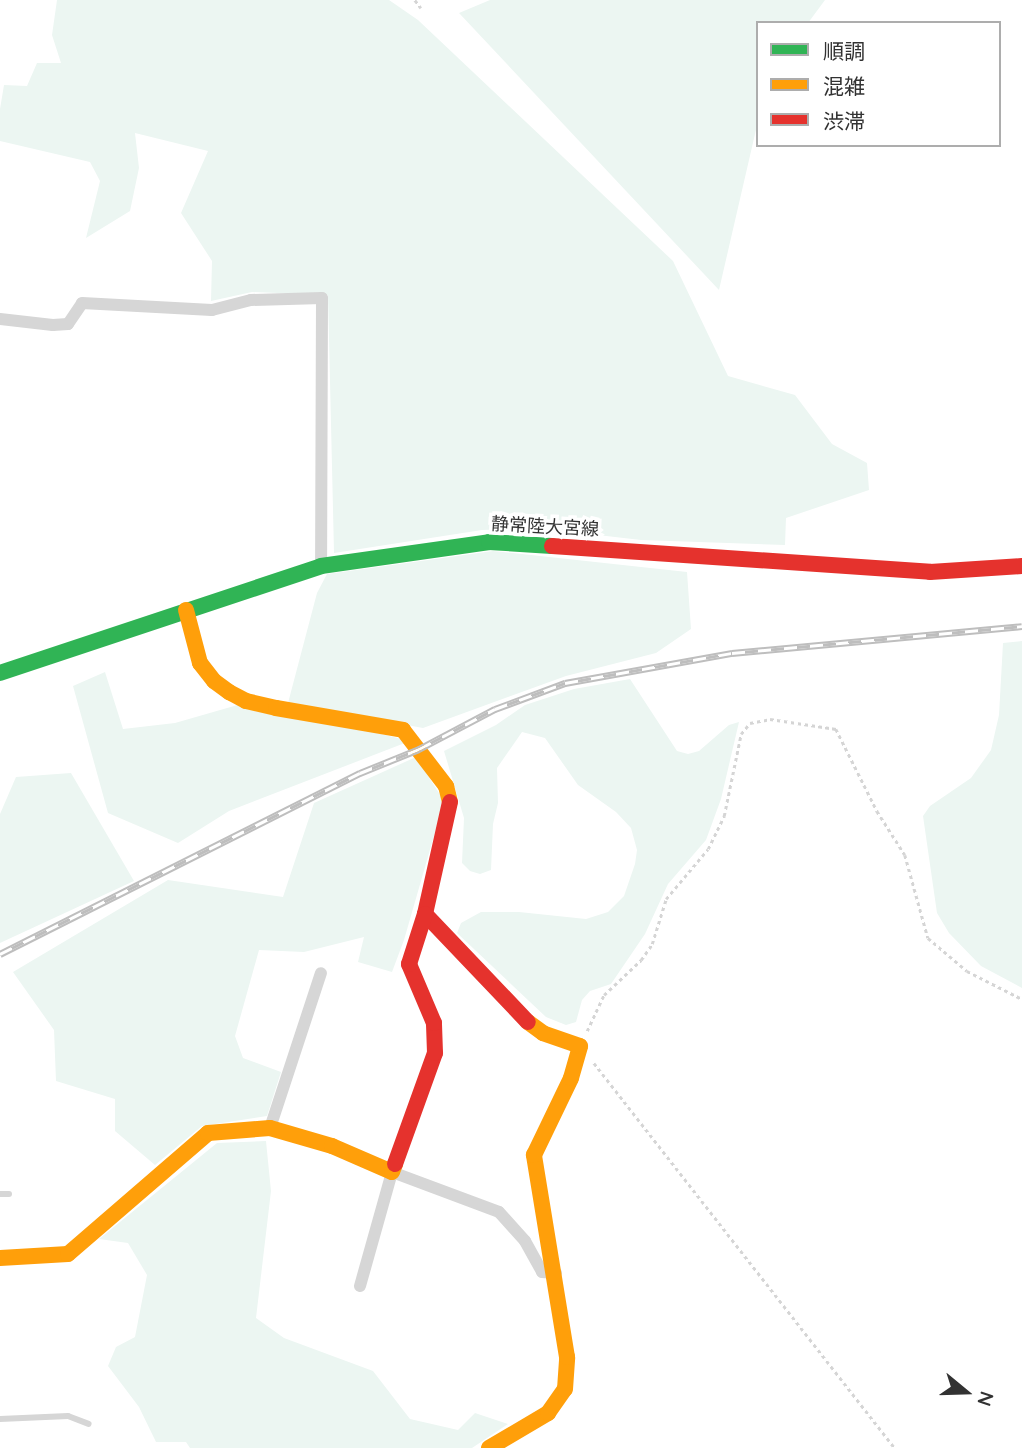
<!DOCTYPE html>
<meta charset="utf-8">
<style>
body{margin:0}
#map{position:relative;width:1022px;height:1448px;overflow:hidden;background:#fff;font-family:Quicksand,"Noto Sans JP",sans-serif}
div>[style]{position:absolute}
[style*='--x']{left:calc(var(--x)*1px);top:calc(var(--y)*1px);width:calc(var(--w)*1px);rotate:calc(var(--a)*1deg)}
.green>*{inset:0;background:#ecf6f2}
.path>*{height:2.5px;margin-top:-1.25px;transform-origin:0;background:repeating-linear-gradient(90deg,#d5d5d5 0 3.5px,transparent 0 7px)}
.lane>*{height:6px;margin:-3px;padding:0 3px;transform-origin:3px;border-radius:3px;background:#d6d6d6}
.street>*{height:12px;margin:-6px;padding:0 6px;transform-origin:6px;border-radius:6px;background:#d6d6d6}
.fast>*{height:16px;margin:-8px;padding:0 8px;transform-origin:8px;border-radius:8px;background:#30b455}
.slow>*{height:16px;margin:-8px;padding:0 8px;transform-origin:8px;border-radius:8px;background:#ff9f0a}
.jam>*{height:16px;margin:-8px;padding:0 8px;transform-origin:8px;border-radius:8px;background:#e5322d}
.rail>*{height:7px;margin-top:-3.5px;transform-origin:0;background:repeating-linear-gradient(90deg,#fff 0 13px,#bebebe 0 26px);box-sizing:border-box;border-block:2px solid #bebebe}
span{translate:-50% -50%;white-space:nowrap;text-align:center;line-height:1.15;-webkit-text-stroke:7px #fff;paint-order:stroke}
.street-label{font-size:18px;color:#323232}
.legend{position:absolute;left:756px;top:21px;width:245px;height:126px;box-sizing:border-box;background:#fff;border:2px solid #adadad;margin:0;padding:9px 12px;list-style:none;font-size:21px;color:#323232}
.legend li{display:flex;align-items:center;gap:14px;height:35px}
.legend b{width:35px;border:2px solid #adadad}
.north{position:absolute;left:931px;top:1357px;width:70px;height:70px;-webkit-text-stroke:5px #fff;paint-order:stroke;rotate:109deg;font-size:19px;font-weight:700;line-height:28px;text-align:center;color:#323232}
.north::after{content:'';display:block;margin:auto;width:24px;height:32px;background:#323232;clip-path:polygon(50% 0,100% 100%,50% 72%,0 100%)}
</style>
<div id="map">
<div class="green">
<div style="clip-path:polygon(57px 0,389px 0,418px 20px,673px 261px,728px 376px,795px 395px,832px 444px,867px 463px,869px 490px,786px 518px,785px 545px,641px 540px,537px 528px,482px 530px,334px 553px,328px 295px,252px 292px,211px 301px,212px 261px,181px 213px,208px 151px,135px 133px,139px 168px,130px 211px,86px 238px,100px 181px,90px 162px,0 141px,0 109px,4px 85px,27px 86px,37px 63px,61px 63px,52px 35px)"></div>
<div style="clip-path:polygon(490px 0,825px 0,808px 23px,758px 23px,758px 121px,719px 290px,459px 13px)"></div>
<div style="clip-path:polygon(493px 551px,687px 572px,691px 629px,656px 653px,566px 676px,423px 728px,288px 703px,317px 593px,327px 574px)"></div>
<div style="clip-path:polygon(1022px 641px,1022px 988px,981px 966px,949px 933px,937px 913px,923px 816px,930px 806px,971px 778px,991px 750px,999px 715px,1003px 643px)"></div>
<div style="clip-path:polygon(105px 672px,123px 729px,175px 723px,248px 702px,410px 741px,229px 811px,178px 843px,108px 813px,73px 686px)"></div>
<div style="clip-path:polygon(630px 679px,677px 751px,688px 754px,699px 751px,729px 725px,739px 722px,721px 799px,706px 840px,668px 884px,645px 934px,611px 984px,590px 991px,582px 1000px,576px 1022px,566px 1025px,546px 1017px,457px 933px,461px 923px,481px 912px,519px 912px,586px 919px,608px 912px,624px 896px,635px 864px,637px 850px,631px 828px,616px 812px,578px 785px,545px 738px,522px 732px,497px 768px,498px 803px,493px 824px,491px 870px,480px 874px,470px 871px,462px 863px,464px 818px,444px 751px,496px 725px,525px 705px,574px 689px)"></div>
<div style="clip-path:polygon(416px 757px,444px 801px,404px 940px,392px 972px,358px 962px,364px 937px,304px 952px,259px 950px,235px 1036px,243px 1058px,281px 1072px,267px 1116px,202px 1126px,155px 1165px,115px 1131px,115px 1099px,56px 1081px,54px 1030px,13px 972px,168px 880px,283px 897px,314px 803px)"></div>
<div style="clip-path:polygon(71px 773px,134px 881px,0 943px,0 814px,16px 777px)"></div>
<div style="clip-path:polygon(266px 1141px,271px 1191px,256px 1318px,284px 1338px,373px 1371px,410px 1419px,458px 1430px,475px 1413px,508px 1424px,472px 1448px,190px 1448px,186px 1442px,156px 1442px,139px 1407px,108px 1366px,116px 1347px,135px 1337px,147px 1275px,128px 1243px,99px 1239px,217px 1143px)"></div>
</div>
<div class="path">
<div style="--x:415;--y:0;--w:10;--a:53"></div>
<div style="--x:587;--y:1031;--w:40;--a:-65"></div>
<div style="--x:604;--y:995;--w:51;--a:-43.4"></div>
<div style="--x:641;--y:960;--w:19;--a:-55"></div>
<div style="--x:652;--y:944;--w:47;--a:-72.7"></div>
<div style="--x:666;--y:899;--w:65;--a:-50"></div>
<div style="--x:708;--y:849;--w:37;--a:-64"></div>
<div style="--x:724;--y:816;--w:84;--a:-78.3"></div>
<div style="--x:741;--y:734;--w:14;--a:-51"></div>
<div style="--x:750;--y:723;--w:20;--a:-11"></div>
<div style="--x:770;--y:719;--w:67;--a:8.6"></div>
<div style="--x:836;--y:729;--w:92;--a:63.4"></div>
<div style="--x:877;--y:811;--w:52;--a:57.5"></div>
<div style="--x:905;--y:855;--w:86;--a:74.5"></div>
<div style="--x:928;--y:938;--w:51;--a:40.2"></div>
<div style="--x:967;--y:971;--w:62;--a:27"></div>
<div style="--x:594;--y:1063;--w:489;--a:52"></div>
</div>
<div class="lane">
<div style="--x:0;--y:1194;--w:9;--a:0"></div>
<div style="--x:0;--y:1419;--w:68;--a:-2.5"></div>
<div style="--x:68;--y:1416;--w:22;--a:21"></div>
</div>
<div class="street">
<div style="--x:0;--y:319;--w:53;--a:6.5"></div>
<div style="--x:53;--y:325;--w:15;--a:-4"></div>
<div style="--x:68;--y:324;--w:25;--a:-56"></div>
<div style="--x:82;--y:303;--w:130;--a:3.1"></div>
<div style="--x:212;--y:310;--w:40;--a:-14.4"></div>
<div style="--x:251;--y:300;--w:71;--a:-1.6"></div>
<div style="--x:322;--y:298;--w:268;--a:90.2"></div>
<div style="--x:270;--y:1128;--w:163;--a:-71.8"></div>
<div style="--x:360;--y:1286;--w:118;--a:-74.3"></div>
<div style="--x:392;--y:1172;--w:114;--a:20.5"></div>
<div style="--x:499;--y:1212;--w:39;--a:48"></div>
<div style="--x:525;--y:1241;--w:35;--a:61"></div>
<div style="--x:542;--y:1272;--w:14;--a:4"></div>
</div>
<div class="fast">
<div style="--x:0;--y:673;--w:338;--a:-18.4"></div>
<div style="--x:321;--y:566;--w:170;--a:-8.1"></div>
<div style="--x:489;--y:542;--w:63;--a:3.6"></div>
</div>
<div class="slow">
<div style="--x:186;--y:610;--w:55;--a:75.2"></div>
<div style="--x:200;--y:663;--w:23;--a:52"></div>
<div style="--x:214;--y:681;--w:19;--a:36"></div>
<div style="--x:229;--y:692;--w:19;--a:28"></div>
<div style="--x:246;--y:701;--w:31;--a:13"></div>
<div style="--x:276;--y:708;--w:129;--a:9.8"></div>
<div style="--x:403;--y:730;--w:71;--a:52.5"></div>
<div style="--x:446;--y:786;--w:16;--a:76"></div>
<div style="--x:0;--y:1258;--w:68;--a:-3.4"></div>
<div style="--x:68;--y:1254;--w:185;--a:-40.8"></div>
<div style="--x:208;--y:1133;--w:62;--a:-4.6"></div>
<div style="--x:270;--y:1128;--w:65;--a:16.2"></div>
<div style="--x:332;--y:1146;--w:65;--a:23.4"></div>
<div style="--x:392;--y:1172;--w:9;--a:-69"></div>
<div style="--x:489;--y:1448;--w:69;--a:-30.7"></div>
<div style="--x:548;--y:1413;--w:29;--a:-55"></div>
<div style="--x:565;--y:1389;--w:32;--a:-86"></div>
<div style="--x:567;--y:1357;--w:205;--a:-99.3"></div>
<div style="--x:534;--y:1155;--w:85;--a:-64.3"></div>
<div style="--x:571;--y:1078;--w:33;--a:-74"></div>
<div style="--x:580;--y:1046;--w:39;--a:-161"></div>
<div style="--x:543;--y:1033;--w:19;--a:-144"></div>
</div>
<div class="jam">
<div style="--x:552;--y:546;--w:379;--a:3.9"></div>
<div style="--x:930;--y:572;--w:92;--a:-3.7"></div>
<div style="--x:450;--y:802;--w:115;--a:102.6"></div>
<div style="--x:425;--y:914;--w:149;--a:46.4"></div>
<div style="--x:395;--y:1164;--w:118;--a:-70.2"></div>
<div style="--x:435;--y:1053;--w:30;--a:-92"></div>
<div style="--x:434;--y:1023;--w:64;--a:-113"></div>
<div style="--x:409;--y:964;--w:52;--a:-72.3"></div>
</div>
<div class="rail">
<div style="--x:0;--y:954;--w:403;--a:-26.7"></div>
<div style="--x:360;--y:773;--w:64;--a:-22.1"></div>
<div style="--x:419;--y:749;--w:86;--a:-27.8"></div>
<div style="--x:495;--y:709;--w:75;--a:-20.4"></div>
<div style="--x:565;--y:683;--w:170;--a:-10.2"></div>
<div style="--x:732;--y:653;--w:291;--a:-5.3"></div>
</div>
<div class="street-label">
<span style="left:545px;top:527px;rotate:3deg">静常陸大宮線</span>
</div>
<ul class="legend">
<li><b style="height:9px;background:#30b455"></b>順調</li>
<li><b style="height:9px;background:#ff9f0a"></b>混雑</li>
<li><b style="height:9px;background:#e5322d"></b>渋滞</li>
</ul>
<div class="north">N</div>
</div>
